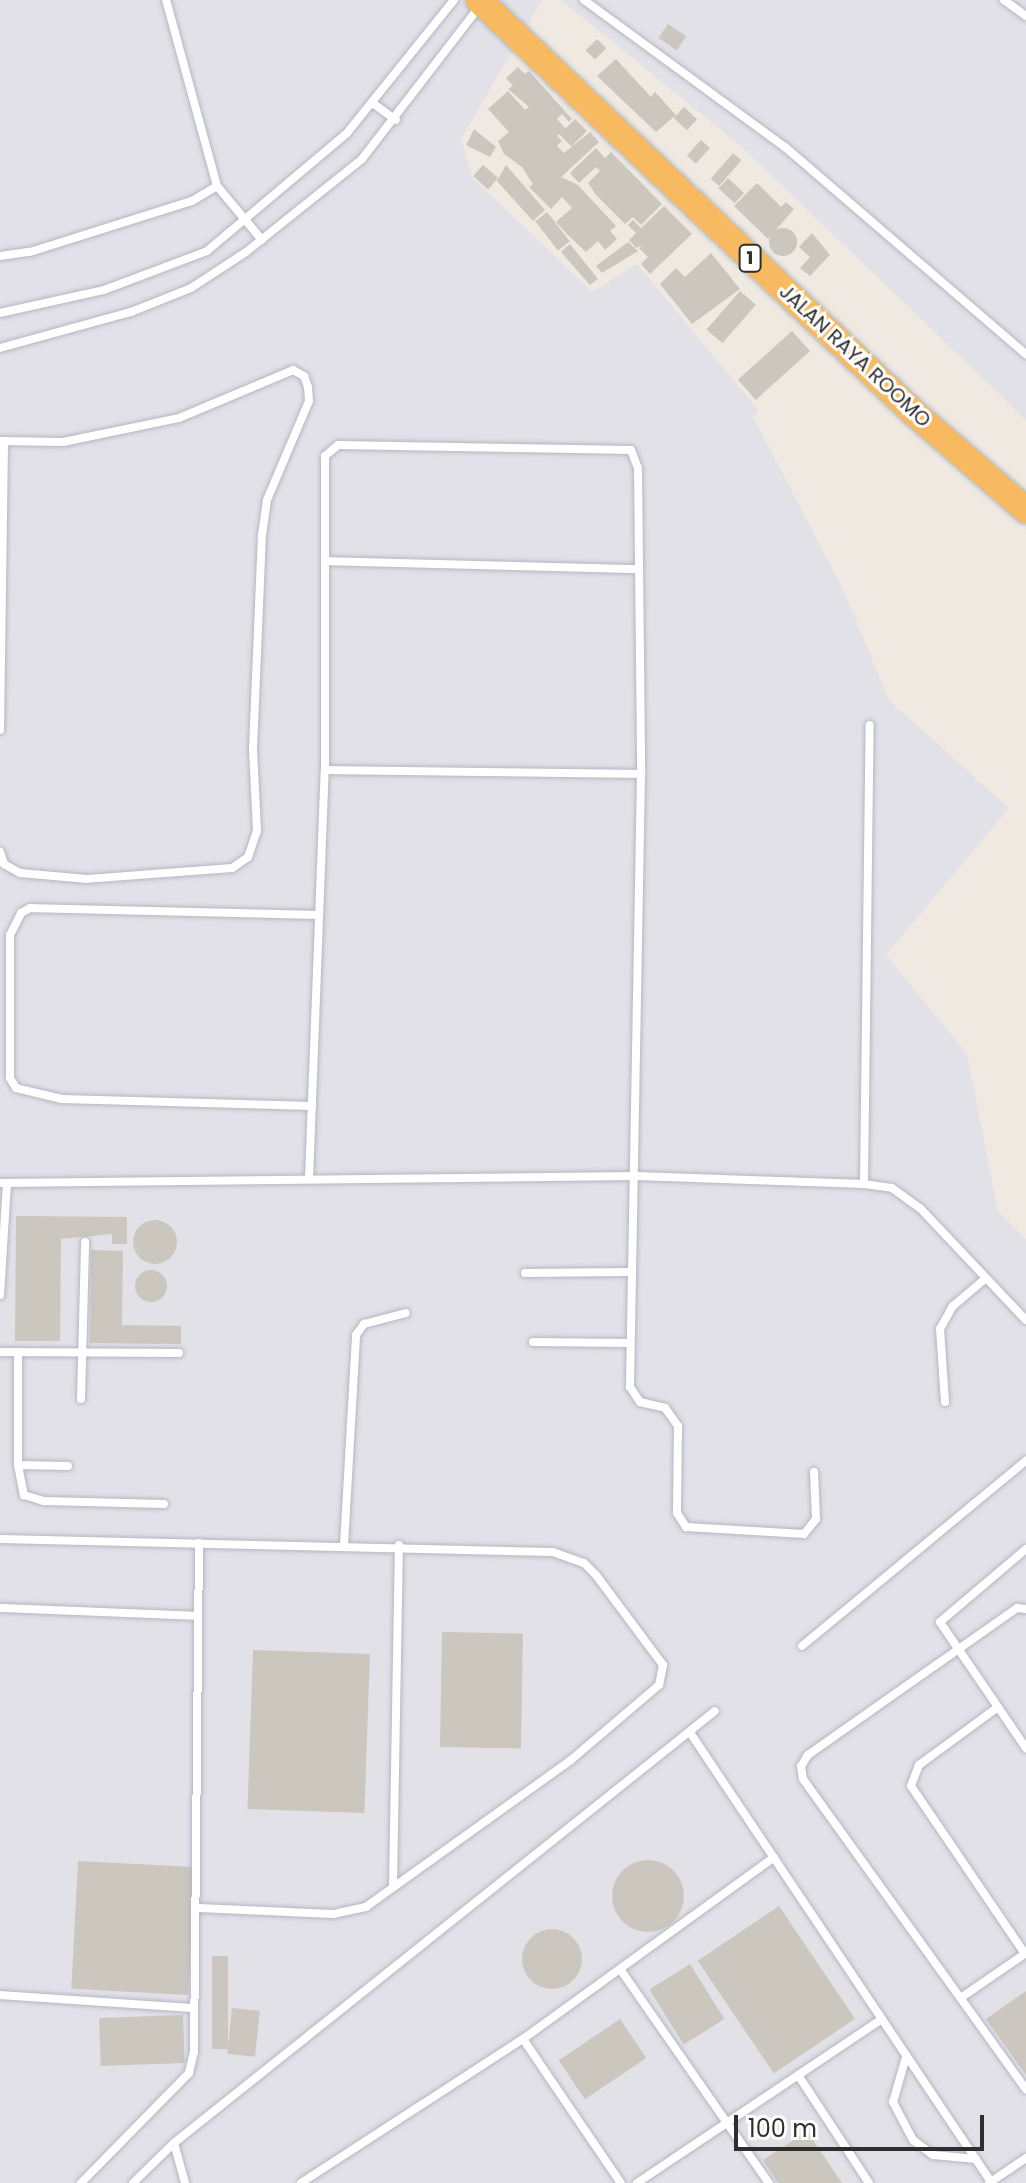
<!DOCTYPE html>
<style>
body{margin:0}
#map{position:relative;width:1026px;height:2183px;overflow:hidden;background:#efe9e1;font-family:Poppins,sans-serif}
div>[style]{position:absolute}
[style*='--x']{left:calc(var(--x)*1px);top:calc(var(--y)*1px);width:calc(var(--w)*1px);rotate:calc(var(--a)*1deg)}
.industrial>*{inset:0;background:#e3e1e8}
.building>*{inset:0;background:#cbc7bf;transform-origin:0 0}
.round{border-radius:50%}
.roads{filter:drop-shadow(0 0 2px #b4b7c1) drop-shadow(0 0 2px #b4b7c1)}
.service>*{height:8px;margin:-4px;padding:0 4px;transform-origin:4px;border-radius:4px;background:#fff}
.trunk>*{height:26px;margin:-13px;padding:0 13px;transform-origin:13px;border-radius:13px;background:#f8ba60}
span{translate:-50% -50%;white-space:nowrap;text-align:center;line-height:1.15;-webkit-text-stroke:6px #fff;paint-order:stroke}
.shield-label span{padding:2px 6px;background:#fff;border:2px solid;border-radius:6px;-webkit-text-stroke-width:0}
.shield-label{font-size:18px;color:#2e2e2e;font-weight:700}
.street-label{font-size:20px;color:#2e2e2e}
.scale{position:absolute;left:734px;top:2115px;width:250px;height:36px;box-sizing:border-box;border:4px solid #2e2e2e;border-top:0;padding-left:10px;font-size:24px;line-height:28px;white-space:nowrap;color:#2e2e2e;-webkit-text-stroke:6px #fff;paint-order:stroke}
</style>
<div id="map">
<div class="industrial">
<div style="clip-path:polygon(0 0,542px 0,461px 139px,472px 177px,592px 292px,637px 264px,759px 411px,753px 417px,841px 585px,889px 700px,1009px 808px,886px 955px,967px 1054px,998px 1212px,1026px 1239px,1026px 2183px,0 2183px)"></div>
<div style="clip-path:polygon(561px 0,1026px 0,1026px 420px,742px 147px)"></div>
</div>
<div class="building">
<div style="left:668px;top:24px;width:22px;height:17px;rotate:34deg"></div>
<div style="left:597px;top:39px;width:13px;height:16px;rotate:45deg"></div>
<div style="clip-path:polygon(616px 59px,651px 97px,655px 92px,676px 115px,656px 132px,597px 76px)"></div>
<div style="clip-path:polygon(518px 67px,525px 74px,529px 71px,572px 119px,569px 122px,562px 114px,557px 119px,566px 129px,557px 136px,562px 141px,557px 146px,564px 153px,590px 132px,599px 142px,561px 177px,578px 185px,616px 226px,610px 231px,617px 239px,605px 250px,598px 241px,586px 252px,568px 235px,556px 222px,572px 208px,562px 197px,551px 209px,529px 187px,533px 184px,522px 167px,504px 154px,498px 141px,509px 132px,488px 109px,508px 91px,525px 110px,529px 107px,508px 89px,513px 86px,506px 78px)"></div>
<div style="left:684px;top:107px;width:18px;height:15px;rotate:43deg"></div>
<div style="left:575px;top:119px;width:17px;height:22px;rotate:45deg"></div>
<div style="clip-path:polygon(474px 129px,496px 147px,490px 157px,466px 145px)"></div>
<div style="left:701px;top:140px;width:12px;height:21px;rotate:42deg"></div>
<div style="clip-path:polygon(596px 148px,605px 158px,611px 152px,662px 204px,641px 225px,633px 217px,625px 224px,596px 195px,588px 183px,600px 171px,596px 167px,579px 183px,570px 173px)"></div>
<div style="left:733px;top:153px;width:11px;height:34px;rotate:41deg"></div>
<div style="left:483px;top:165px;width:20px;height:15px;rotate:41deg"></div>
<div style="clip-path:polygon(506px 165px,545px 210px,533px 221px,497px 181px)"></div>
<div style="left:728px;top:178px;width:22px;height:14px;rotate:43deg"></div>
<div style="clip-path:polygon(757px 183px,781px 207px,786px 202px,794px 209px,768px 239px,734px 206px)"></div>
<div style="clip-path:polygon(664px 206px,692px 234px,650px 274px,641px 264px,648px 257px,639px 248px,643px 245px,636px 248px,629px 240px,636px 233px,628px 225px,633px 220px,641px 228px)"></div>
<div style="left:547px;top:212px;width:37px;height:15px;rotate:52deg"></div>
<div class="round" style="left:769px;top:228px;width:28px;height:28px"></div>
<div style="clip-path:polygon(812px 233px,830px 255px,810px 276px,800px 268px,810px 257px,799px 247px)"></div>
<div style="clip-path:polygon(628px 242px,638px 251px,602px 273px,596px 266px)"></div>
<div style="clip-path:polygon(570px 244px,598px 279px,590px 285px,561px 252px)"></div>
<div style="clip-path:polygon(711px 253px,740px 289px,692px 324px,660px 284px,676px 268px,685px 277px)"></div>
<div style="left:740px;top:291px;width:21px;height:51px;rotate:41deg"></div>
<div style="left:792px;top:331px;width:27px;height:73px;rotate:48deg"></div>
<div style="clip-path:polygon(16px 1216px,127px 1217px,127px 1244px,112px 1244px,112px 1234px,61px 1239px,60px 1341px,15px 1341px)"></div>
<div class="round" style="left:133px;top:1220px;width:44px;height:44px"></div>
<div style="clip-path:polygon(91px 1250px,123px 1251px,122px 1325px,181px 1326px,181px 1344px,90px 1343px)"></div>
<div class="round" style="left:135px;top:1270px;width:32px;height:32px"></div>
<div style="left:442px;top:1632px;width:81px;height:115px;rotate:1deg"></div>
<div style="left:253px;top:1650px;width:117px;height:159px;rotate:2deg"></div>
<div class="round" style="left:612px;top:1860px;width:72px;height:72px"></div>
<div style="left:78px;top:1861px;width:117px;height:128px;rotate:3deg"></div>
<div style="left:779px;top:1906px;width:136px;height:98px;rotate:56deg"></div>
<div class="round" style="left:522px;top:1929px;width:60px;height:60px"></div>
<div style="left:212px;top:1956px;width:16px;height:93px"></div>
<div style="left:690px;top:1964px;width:65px;height:48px;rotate:58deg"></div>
<div style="clip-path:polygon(1026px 1991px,1026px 2075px,986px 2019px)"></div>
<div style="left:232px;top:2008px;width:28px;height:46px;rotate:6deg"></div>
<div style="left:183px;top:2015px;width:48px;height:84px;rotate:88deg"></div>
<div style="left:620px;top:2019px;width:47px;height:74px;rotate:56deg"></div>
<div style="clip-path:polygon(807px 2131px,842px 2183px,778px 2183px,763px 2160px)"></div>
</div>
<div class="roads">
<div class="service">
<div style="--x:584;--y:0;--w:249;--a:36.2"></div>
<div style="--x:785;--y:147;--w:318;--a:40.7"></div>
<div style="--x:1004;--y:0;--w:27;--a:36"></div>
<div style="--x:374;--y:104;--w:27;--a:36"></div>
<div style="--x:217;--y:186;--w:70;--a:50.2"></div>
<div style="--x:0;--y:256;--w:30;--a:-8"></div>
<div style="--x:30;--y:252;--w:170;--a:-17.5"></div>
<div style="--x:192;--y:201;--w:29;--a:-31"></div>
<div style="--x:217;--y:186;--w:193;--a:-105.3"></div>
<div style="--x:0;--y:313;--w:107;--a:-12.5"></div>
<div style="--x:104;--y:290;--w:110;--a:-20.7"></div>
<div style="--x:207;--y:251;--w:183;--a:-40.1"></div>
<div style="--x:347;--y:133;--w:171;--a:-51.2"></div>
<div style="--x:0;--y:348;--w:136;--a:-15.4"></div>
<div style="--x:131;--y:312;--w:65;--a:-21.8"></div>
<div style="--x:191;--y:288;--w:66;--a:-33.2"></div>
<div style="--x:246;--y:252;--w:149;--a:-38.7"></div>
<div style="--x:362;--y:159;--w:192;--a:-52.4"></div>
<div style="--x:0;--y:441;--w:63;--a:0.9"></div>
<div style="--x:63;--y:442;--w:118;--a:-11.7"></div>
<div style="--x:179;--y:418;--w:124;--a:-22.8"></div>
<div style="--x:293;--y:370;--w:13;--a:29"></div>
<div style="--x:304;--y:376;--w:12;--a:70"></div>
<div style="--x:308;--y:387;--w:14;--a:86"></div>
<div style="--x:309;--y:401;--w:108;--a:113"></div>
<div style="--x:267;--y:500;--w:34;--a:98"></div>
<div style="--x:262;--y:534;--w:215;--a:92.4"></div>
<div style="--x:253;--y:749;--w:82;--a:87.2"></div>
<div style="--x:257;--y:831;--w:28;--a:109"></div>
<div style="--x:248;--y:857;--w:19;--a:145"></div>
<div style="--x:232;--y:868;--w:145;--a:175.7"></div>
<div style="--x:87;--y:879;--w:67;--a:-174.9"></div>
<div style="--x:20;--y:873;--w:18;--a:-151"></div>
<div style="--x:4;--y:864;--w:13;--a:-108"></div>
<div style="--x:325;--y:561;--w:311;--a:1.5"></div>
<div style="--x:0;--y:730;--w:289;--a:-89.2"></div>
<div style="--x:325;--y:770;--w:316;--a:0.7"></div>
<div style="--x:312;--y:1106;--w:250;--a:-178.4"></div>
<div style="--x:62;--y:1099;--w:47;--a:-166.6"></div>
<div style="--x:16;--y:1088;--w:12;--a:-121"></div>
<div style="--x:10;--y:1078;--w:143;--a:-90"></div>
<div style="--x:10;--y:935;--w:25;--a:-63"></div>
<div style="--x:21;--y:913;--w:10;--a:-29"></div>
<div style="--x:30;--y:908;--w:286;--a:1.4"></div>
<div style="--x:309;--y:1179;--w:409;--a:-87.8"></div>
<div style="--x:325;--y:770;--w:314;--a:-90"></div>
<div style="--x:325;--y:456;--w:17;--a:-40"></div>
<div style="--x:338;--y:445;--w:293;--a:1"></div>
<div style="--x:631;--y:450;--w:19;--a:69"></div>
<div style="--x:638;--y:468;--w:306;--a:89.4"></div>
<div style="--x:641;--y:774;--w:613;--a:91.03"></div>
<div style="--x:630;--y:1387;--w:18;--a:56"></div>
<div style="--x:640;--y:1402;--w:26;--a:13"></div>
<div style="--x:665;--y:1408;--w:22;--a:54"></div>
<div style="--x:678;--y:1426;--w:87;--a:90.7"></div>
<div style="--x:677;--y:1513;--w:17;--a:57"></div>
<div style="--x:686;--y:1527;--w:118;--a:3.4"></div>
<div style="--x:804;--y:1534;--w:19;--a:-51"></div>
<div style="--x:816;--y:1519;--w:47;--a:-92.4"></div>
<div style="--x:0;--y:1183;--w:636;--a:-0.63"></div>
<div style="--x:636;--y:1176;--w:228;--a:2"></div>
<div style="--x:864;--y:1184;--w:28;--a:8"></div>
<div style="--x:892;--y:1188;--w:34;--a:36"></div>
<div style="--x:920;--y:1208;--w:154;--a:46.6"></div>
<div style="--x:864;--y:1184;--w:459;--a:-89.3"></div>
<div style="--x:525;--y:1273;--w:104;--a:-0.6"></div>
<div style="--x:0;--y:1295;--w:112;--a:-86.4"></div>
<div style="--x:533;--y:1342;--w:95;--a:0.6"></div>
<div style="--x:0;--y:1352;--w:179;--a:0.3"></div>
<div style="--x:18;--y:1353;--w:112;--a:90"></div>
<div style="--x:18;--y:1465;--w:31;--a:79"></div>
<div style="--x:24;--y:1495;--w:21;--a:17"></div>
<div style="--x:44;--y:1501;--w:120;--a:1.4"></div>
<div style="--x:81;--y:1399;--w:157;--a:-88.5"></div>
<div style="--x:945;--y:1402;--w:73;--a:-93.9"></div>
<div style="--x:940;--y:1329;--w:26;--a:-61"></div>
<div style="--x:953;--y:1306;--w:43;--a:-40.3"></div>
<div style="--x:18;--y:1465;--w:50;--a:1.1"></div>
<div style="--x:0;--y:1539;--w:553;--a:1.35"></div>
<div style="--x:553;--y:1552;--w:33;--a:20"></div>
<div style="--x:584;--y:1563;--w:17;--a:45"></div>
<div style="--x:596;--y:1575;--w:112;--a:53.3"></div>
<div style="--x:663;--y:1665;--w:20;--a:101"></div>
<div style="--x:659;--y:1685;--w:116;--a:139.6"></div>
<div style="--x:571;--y:1760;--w:252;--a:144.4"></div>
<div style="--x:366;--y:1907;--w:33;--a:168"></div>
<div style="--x:334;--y:1914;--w:137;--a:-177.5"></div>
<div style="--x:344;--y:1545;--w:210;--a:-86.7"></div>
<div style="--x:356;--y:1335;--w:14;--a:-54"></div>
<div style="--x:364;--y:1324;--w:43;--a:-14.7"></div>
<div style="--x:1026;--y:1549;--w:113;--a:139.7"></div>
<div style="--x:940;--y:1622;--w:153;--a:55.7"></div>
<div style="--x:0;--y:1608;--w:197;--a:2.3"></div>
<div style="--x:1026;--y:1609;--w:9;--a:-174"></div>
<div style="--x:1017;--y:1608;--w:256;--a:144.9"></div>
<div style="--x:808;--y:1755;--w:13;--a:122"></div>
<div style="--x:801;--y:1766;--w:13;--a:81"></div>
<div style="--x:803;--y:1779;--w:382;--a:54.3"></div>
<div style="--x:802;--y:1646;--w:291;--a:-39.6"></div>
<div style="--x:998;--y:1707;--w:98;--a:143.7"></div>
<div style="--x:919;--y:1765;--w:22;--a:111"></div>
<div style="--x:911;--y:1786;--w:203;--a:55.8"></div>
<div style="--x:691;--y:1734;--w:539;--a:56.19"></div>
<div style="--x:393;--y:1885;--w:340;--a:-89"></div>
<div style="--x:620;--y:1969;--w:261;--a:55.2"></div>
<div style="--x:0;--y:1995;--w:192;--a:3.9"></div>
<div style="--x:962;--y:1997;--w:78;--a:-34.5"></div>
<div style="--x:523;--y:2039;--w:174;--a:55.8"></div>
<div style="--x:906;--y:2057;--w:47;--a:106.1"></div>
<div style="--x:893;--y:2102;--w:43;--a:62.2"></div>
<div style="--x:913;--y:2140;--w:25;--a:37"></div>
<div style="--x:933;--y:2155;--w:43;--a:5.3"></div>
<div style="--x:798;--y:2075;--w:129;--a:56.7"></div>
<div style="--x:174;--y:2143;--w:41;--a:74.6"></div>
<div style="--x:81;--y:2183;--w:154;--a:-45.5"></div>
<div style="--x:189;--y:2073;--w:22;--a:-77"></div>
<div style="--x:194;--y:2052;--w:509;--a:-89.44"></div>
<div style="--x:133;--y:2183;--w:57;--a:-44.3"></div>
<div style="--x:174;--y:2143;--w:692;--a:-38.61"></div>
<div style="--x:301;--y:2183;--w:265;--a:-33"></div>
<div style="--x:523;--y:2039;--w:310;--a:-35.9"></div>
<div style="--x:637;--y:2183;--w:295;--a:-33.8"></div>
<div style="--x:989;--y:2183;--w:45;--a:-34"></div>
</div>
<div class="trunk">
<div style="--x:479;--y:0;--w:598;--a:43.51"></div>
<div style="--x:913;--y:412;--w:150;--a:40.9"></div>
</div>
</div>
<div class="shield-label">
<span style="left:750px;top:258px">1</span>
</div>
<div class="street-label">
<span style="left:855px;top:356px;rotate:43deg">JALAN RAYA ROOMO</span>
</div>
<div class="scale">100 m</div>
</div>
